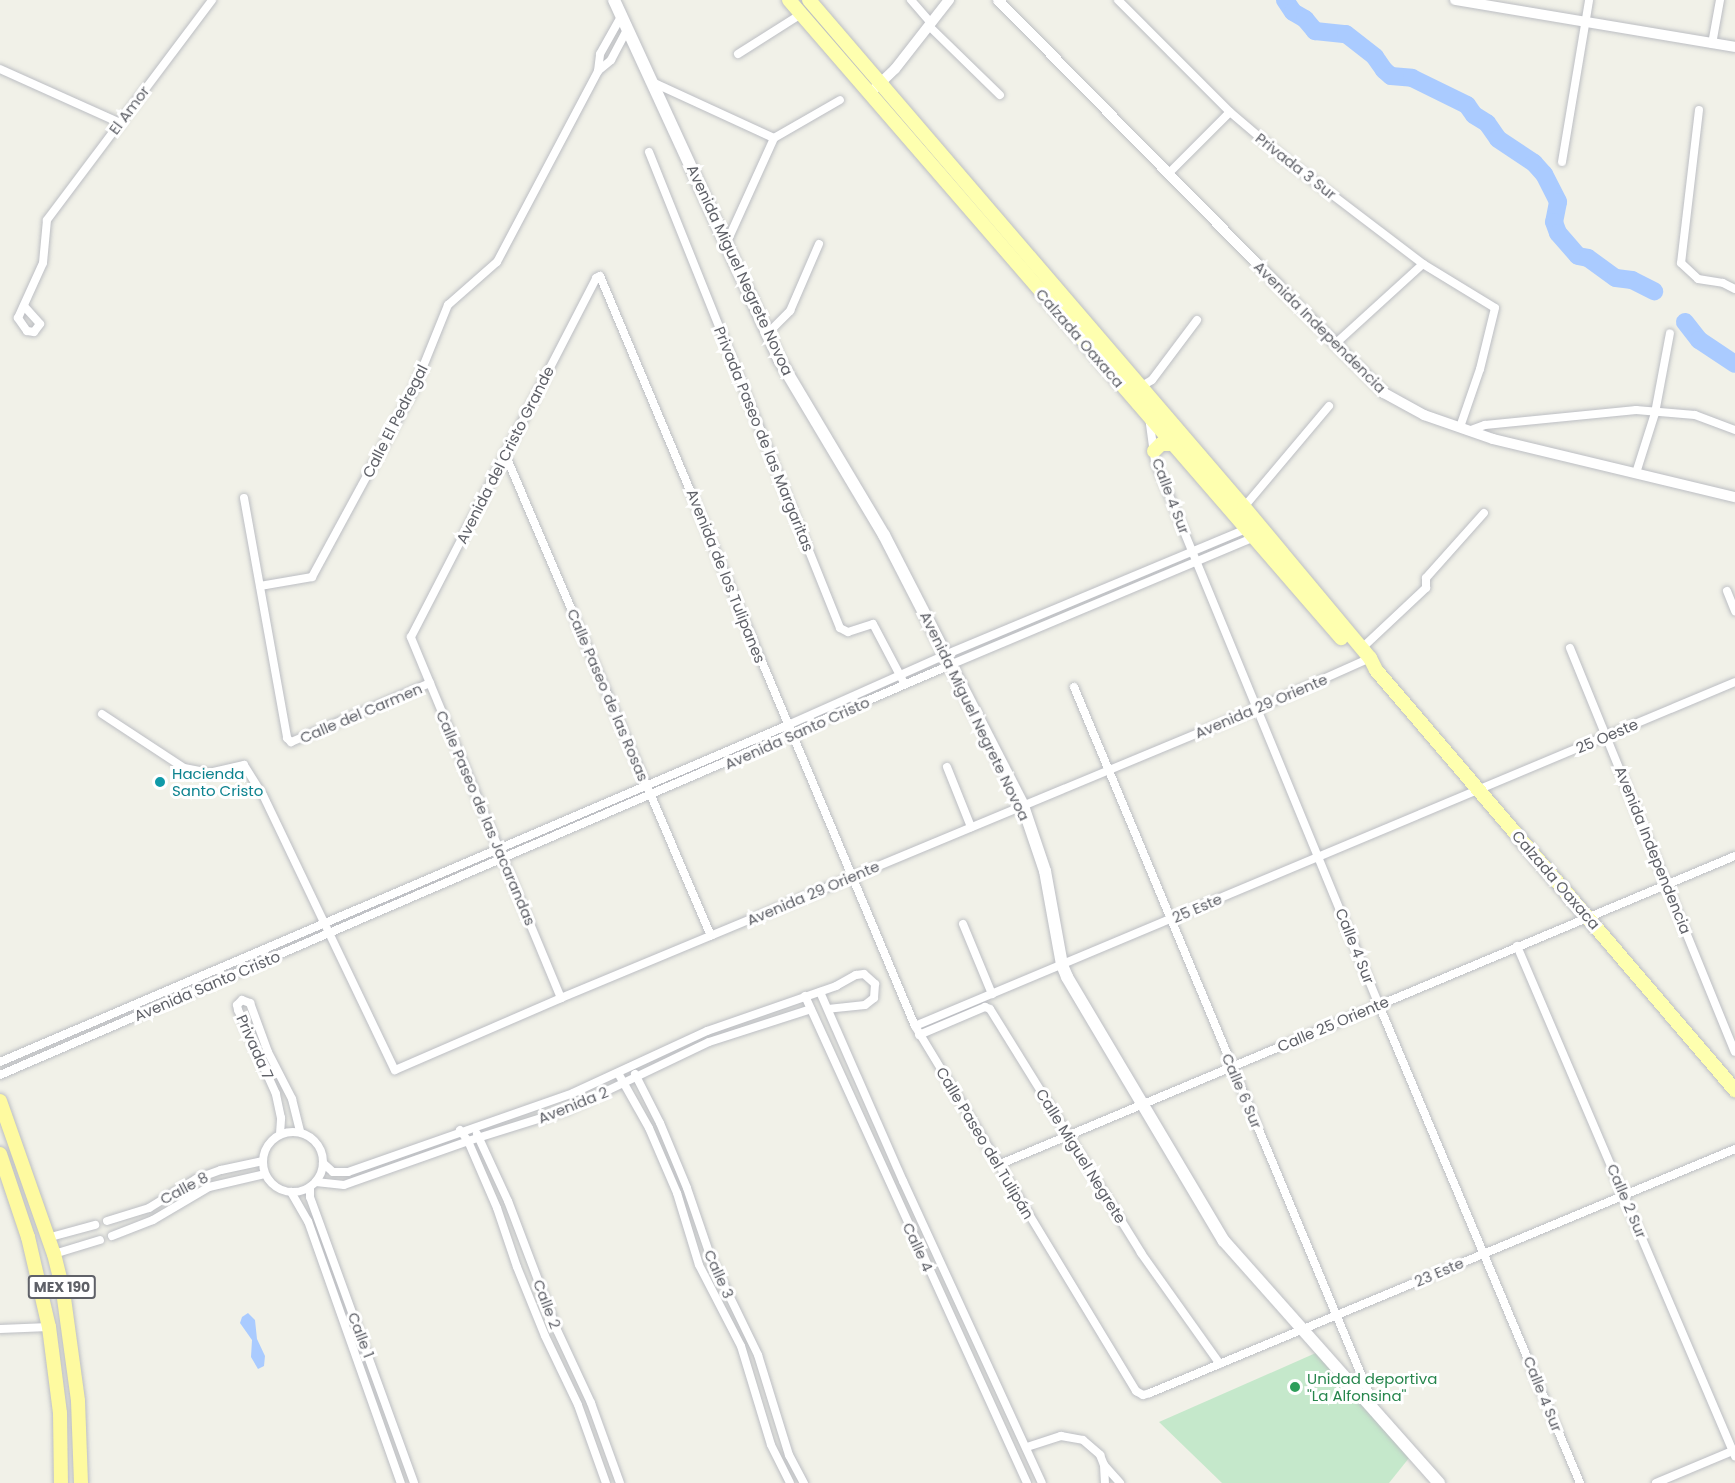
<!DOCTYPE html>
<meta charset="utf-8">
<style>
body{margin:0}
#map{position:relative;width:1735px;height:1483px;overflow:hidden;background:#f1f1e8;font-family:Poppins,sans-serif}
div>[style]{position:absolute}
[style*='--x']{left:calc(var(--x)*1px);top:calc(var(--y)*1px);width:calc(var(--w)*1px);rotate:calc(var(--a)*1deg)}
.green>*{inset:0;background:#c5e8cb}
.water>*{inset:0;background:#aacbff}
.river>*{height:18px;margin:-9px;padding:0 9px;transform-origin:9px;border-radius:9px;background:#aacbff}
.roads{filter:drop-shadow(0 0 2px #bcbec3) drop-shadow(0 0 2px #bcbec3)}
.minor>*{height:8px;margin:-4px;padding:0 4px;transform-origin:4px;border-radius:4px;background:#fff}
.minor>.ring{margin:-4px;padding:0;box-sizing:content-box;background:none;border:8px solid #fff;border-radius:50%}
.tertiary>*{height:10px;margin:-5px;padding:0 5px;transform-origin:5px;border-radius:5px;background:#fff}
.secondary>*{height:12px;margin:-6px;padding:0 6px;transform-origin:6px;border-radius:6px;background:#fff}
.primary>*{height:14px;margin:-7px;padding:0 7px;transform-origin:7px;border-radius:7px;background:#feffaf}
.trunk>*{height:14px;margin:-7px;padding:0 7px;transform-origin:7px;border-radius:7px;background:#fefaa0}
.dots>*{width:16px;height:16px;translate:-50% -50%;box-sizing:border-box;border:3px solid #fff;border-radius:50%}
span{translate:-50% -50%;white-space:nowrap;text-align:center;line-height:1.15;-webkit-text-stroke:6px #fff;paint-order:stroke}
.shield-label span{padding:2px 4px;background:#fff;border:2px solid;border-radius:4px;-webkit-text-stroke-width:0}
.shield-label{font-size:14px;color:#5f6168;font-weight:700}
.street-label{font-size:15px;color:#5f6168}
.culture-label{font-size:15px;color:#0d838f}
.left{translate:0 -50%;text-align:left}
.leisure-label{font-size:15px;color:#27864d}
</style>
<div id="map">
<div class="green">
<div style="clip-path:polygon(1318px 1352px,1413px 1453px,1389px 1483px,1222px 1483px,1159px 1422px)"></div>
</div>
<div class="water">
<div style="clip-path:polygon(248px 1313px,255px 1320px,257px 1339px,265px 1356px,264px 1366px,258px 1369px,251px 1357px,252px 1340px,240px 1323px,242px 1317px)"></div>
</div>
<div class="river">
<div style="--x:1285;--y:0;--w:14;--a:56"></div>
<div style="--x:1293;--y:12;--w:14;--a:30"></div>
<div style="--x:1305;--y:19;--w:16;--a:50"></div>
<div style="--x:1315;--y:31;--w:31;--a:6"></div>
<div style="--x:1346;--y:34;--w:37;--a:38"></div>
<div style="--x:1375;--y:57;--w:16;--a:55"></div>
<div style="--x:1384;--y:70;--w:9;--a:41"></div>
<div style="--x:1391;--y:76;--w:21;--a:5"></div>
<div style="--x:1412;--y:78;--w:61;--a:26.1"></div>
<div style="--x:1467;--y:105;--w:12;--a:55"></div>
<div style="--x:1474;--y:115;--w:15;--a:32"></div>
<div style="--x:1487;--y:123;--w:19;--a:55"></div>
<div style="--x:1498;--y:139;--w:43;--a:33.7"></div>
<div style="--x:1534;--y:163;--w:15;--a:48"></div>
<div style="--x:1544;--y:174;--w:31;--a:63"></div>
<div style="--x:1558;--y:202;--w:20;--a:101"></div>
<div style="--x:1554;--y:222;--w:12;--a:70"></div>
<div style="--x:1558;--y:233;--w:30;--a:49"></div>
<div style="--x:1578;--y:256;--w:10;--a:11"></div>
<div style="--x:1588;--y:258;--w:34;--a:36"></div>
<div style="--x:1616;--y:278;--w:16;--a:7"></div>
<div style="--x:1632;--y:280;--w:25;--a:27"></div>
<div style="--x:1685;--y:322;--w:23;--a:52"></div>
<div style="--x:1699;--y:340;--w:43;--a:33.7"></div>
</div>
<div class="roads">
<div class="minor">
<div style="--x:911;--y:0;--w:30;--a:49"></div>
<div style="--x:1118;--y:0;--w:158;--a:45"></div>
<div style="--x:1230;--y:112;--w:71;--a:40.4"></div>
<div style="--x:1284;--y:158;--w:175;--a:37.3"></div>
<div style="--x:1423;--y:264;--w:84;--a:31.4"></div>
<div style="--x:1495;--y:308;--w:63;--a:103.8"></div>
<div style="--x:1480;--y:369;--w:61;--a:109"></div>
<div style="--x:929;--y:26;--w:99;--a:44.2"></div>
<div style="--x:1712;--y:44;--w:45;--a:-79.7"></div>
<div style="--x:738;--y:54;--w:75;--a:-32.4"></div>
<div style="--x:0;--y:69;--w:132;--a:24.2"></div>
<div style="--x:598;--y:71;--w:17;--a:-40"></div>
<div style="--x:611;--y:60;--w:36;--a:-62"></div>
<div style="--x:652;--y:82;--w:134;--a:24.7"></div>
<div style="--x:774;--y:138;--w:76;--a:-29.9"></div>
<div style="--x:1699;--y:110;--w:154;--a:96.7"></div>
<div style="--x:1681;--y:263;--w:23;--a:43"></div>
<div style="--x:1698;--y:279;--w:25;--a:9"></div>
<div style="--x:1723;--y:283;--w:13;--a:27"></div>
<div style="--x:649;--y:152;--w:513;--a:68.14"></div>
<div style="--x:840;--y:628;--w:9;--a:27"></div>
<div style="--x:848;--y:632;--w:26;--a:-18"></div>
<div style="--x:873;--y:624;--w:62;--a:62.2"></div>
<div style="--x:1562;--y:162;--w:164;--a:-80.5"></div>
<div style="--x:1169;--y:173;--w:86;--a:-45"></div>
<div style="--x:726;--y:244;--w:116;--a:-65.6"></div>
<div style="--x:24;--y:306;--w:24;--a:48"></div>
<div style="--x:40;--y:324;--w:10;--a:127"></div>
<div style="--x:34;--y:332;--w:7;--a:-172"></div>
<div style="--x:27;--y:331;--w:16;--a:-125"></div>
<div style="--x:18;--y:318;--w:60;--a:-65.6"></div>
<div style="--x:43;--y:263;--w:43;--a:-84.7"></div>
<div style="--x:47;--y:220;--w:275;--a:-53.1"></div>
<div style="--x:767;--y:334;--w:33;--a:-45"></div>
<div style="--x:790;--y:311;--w:73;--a:-66.6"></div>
<div style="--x:1335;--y:344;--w:119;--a:-42.3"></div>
<div style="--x:1137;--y:389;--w:17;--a:-31"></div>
<div style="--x:1152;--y:380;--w:75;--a:-53.1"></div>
<div style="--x:1149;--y:417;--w:44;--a:82.2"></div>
<div style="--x:1155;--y:461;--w:588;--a:67.62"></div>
<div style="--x:1379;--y:1005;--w:519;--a:67.19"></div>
<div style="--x:1471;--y:430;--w:15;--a:-20"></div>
<div style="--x:1485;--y:425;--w:152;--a:-5.7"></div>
<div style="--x:1636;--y:410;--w:59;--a:4.8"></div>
<div style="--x:1695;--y:415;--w:43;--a:20.6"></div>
<div style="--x:505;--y:454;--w:524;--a:66.86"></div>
<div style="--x:1636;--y:473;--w:63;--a:-72.4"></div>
<div style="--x:1655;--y:413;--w:81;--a:-79.4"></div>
<div style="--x:244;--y:498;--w:244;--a:79.8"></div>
<div style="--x:287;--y:738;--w:6;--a:45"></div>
<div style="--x:291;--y:742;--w:151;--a:-23"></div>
<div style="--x:1244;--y:507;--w:132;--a:-49.9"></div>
<div style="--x:260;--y:586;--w:53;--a:-9.8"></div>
<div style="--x:312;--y:577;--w:214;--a:-61.5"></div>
<div style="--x:414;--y:389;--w:91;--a:-68"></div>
<div style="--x:448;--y:305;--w:65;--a:-41.3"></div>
<div style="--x:497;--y:262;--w:216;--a:-62.1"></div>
<div style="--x:598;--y:71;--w:17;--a:-83"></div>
<div style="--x:600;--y:54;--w:45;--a:-60.6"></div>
<div style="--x:1727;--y:591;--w:22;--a:68"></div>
<div style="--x:1362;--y:648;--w:88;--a:-43.2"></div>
<div style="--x:1426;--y:588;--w:10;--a:-90"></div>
<div style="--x:1426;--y:578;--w:87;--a:-48.3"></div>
<div style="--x:1570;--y:648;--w:436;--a:67.8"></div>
<div style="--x:1074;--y:687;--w:776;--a:67.33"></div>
<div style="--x:102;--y:714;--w:98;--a:33.4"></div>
<div style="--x:184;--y:768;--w:25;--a:11"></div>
<div style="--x:209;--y:773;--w:36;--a:-13"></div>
<div style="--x:244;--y:765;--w:36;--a:58"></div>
<div style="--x:263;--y:795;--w:305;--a:64.4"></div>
<div style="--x:395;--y:1070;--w:181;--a:-23.4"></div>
<div style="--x:561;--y:998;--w:753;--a:-22.58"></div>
<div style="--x:1256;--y:709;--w:125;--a:-24.1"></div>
<div style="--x:947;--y:767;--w:65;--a:68.2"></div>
<div style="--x:963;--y:924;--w:76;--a:67.5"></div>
<div style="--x:1517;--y:946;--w:555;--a:66.86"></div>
<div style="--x:820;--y:992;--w:206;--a:66.3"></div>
<div style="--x:903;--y:1181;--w:332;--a:65.3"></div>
<div style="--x:805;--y:996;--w:535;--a:65.49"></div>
<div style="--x:561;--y:998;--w:391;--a:-112.6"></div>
<div style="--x:411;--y:637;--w:404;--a:-62.7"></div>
<div style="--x:596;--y:278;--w:4;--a:-27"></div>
<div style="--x:600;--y:276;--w:813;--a:67.22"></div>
<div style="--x:915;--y:1026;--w:427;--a:58.8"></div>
<div style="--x:1136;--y:1391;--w:8;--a:30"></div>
<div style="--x:1143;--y:1395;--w:7;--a:-16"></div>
<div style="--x:1150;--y:1393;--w:634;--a:-22.64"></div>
<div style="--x:915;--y:1026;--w:889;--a:-22.76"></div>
<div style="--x:919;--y:1035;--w:72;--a:-23"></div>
<div style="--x:985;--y:1007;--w:5;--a:22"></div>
<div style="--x:990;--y:1009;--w:287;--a:58.2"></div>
<div style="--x:1141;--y:1253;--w:136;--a:54.6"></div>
<div style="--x:0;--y:1062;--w:857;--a:-23.15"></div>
<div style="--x:788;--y:725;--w:172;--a:-24"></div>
<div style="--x:945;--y:655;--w:326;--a:-22.7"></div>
<div style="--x:618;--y:1073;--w:63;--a:60.6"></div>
<div style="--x:649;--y:1128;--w:71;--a:66.7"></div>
<div style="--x:677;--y:1193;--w:75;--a:73"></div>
<div style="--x:699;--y:1265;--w:91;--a:62.6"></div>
<div style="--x:741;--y:1346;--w:103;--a:73.1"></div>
<div style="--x:771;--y:1445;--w:42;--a:63.4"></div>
<div style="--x:635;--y:1074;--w:55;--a:63"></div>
<div style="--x:660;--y:1123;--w:70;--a:67.4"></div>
<div style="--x:687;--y:1188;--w:74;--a:71.1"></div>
<div style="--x:711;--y:1258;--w:108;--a:64.1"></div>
<div style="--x:758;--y:1355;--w:105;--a:72.8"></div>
<div style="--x:789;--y:1455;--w:32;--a:62"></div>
<div style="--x:0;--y:1075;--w:1035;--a:-23.34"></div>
<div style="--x:950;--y:665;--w:330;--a:-22.8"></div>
<div style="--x:460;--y:1130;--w:14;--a:54"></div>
<div style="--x:468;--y:1141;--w:73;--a:66.6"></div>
<div style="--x:497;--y:1208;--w:62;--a:71.3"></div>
<div style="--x:517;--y:1267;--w:74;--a:67.9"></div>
<div style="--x:545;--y:1336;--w:76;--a:64.4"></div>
<div style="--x:578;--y:1405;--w:83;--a:70.3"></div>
<div class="ring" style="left:263px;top:1132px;width:52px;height:52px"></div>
<div style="--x:280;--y:1134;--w:16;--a:-86"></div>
<div style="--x:281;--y:1118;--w:25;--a:-102"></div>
<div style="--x:276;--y:1094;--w:92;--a:-114.3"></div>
<div style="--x:238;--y:1010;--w:5;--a:-101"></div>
<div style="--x:237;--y:1005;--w:7;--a:-45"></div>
<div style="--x:242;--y:1000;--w:9;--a:21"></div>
<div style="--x:250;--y:1003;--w:52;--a:69.8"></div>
<div style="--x:268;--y:1052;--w:53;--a:62.9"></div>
<div style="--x:292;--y:1099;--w:34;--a:76"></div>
<div style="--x:477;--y:1134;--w:74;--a:65.2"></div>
<div style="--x:508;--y:1201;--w:138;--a:69.2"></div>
<div style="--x:557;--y:1330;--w:81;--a:65"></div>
<div style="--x:591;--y:1403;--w:85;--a:70.1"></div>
<div style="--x:323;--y:1163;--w:13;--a:42"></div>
<div style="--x:333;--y:1172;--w:15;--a:0"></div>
<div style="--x:348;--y:1172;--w:238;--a:-19.3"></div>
<div style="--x:573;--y:1093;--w:148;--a:-24.8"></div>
<div style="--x:707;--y:1031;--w:137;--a:-19.2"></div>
<div style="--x:836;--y:986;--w:23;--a:-29"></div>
<div style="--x:856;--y:975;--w:8;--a:-7"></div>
<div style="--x:864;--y:974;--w:15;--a:42"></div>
<div style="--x:875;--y:984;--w:14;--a:94"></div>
<div style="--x:874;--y:998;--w:11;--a:142"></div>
<div style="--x:865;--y:1005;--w:37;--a:174"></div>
<div style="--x:998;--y:1165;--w:799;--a:-22.75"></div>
<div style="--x:316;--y:1182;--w:28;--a:6"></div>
<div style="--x:344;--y:1185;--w:132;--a:-19.5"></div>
<div style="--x:468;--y:1141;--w:104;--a:-17.4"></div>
<div style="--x:567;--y:1110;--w:157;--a:-25.6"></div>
<div style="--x:709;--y:1042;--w:107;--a:-17.9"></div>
<div style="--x:310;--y:1187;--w:10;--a:90"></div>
<div style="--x:310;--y:1197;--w:304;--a:70"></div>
<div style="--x:291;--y:1192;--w:34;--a:60"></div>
<div style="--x:308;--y:1221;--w:278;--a:70.5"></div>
<div style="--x:107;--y:1221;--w:44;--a:-17.2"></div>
<div style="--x:149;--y:1208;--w:55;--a:-31.7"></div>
<div style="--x:196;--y:1179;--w:27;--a:-20"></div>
<div style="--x:221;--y:1170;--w:43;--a:-12.1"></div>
<div style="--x:112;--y:1236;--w:44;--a:-21.3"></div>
<div style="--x:153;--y:1220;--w:65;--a:-30.5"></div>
<div style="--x:209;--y:1187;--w:57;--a:-13.1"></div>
<div style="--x:47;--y:1238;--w:50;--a:-15.2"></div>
<div style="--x:54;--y:1254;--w:48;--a:-16.9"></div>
<div style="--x:0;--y:1329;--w:49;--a:-2.3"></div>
<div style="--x:1027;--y:1447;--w:36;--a:-18"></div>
<div style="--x:1061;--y:1436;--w:22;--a:10"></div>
<div style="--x:1083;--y:1440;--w:23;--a:41"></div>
<div style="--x:1100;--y:1455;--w:11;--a:68"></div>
<div style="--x:1104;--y:1465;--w:18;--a:87"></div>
<div style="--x:1104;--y:1465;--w:24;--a:48"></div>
<div style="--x:1656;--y:1483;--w:86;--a:-22.7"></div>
</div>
<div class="tertiary">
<div style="--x:998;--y:0;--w:551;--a:45.51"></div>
<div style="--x:1384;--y:393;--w:46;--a:28.8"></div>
<div style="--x:1424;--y:415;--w:73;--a:19.2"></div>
<div style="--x:1493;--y:439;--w:249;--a:13.5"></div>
<div style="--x:1455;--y:0;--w:284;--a:9.5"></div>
<div style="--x:869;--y:94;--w:36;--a:-44"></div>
<div style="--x:895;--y:69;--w:88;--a:-52"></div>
</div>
<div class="secondary">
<div style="--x:614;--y:0;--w:395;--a:65.3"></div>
<div style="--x:779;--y:359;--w:205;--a:59.2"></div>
<div style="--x:884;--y:535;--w:305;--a:62.8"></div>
<div style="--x:1023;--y:806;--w:69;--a:71.3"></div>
<div style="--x:1045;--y:871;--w:96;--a:79.7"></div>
<div style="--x:1062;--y:965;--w:13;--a:67"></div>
<div style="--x:1067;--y:977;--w:307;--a:59.3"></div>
<div style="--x:1224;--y:1241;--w:324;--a:48.4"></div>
</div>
<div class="primary">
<div style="--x:789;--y:0;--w:844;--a:49.13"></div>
<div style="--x:809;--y:0;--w:668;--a:49.37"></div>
<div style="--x:1244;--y:507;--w:197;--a:50.2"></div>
<div style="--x:1370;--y:658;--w:13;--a:63"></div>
<div style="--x:1376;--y:670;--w:553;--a:49.48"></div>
<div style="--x:1154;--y:451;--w:10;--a:-45"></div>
<div style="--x:1161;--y:444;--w:11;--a:0"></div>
</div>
<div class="trunk">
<div style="--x:0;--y:1101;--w:162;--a:70.6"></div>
<div style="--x:54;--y:1254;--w:38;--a:76"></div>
<div style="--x:63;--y:1291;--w:111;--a:82.2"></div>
<div style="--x:78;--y:1401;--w:82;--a:87.9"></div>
<div style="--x:0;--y:1154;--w:88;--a:71.4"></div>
<div style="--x:28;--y:1237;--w:92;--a:76.9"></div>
<div style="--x:49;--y:1327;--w:87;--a:82.7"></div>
<div style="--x:60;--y:1413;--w:70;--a:89.2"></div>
</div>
</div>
<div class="dots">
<div style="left:160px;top:782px;background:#0f9aa8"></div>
<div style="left:1295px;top:1387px;background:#2e9e5b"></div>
</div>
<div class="shield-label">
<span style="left:62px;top:1287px">MEX 190</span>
</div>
<div class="street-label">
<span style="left:129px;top:110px;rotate:-53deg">El Amor</span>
<span style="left:1296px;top:166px;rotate:38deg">Privada 3 Sur</span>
<span style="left:740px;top:270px;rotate:65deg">Avenida Miguel Negrete Novoa</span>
<span style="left:1320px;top:327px;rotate:45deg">Avenida Independencia</span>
<span style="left:1080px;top:338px;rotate:49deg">Calzada Oaxaca</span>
<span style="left:395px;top:421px;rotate:-63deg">Calle El Pedregal</span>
<span style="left:764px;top:439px;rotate:68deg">Privada Paseo de las Margaritas</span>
<span style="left:505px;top:455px;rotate:-63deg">Avenida del Cristo Grande</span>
<span style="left:1171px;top:496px;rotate:69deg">Calle 4 Sur</span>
<span style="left:726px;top:576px;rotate:68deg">Avenida de los Tulipanes</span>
<span style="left:608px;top:695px;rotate:67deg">Calle Paseo de las Rosas</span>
<span style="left:1261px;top:706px;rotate:-23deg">Avenida 29 Oriente</span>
<span style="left:361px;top:713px;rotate:-23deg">Calle del Carmen</span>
<span style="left:975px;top:716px;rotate:64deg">Avenida Miguel Negrete Novoa</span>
<span style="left:797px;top:733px;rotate:-24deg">Avenida Santo Cristo</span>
<span style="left:1607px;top:736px;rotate:-23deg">25 Oeste</span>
<span style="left:486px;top:818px;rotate:67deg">Calle Paseo de las Jacarandas</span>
<span style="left:1653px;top:850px;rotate:68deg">Avenida Independencia</span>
<span style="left:1556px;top:880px;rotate:49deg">Calzada Oaxaca</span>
<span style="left:813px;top:893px;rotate:-23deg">Avenida 29 Oriente</span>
<span style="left:1197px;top:908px;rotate:-23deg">25 Este</span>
<span style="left:1355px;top:946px;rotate:68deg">Calle 4 Sur</span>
<span style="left:207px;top:986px;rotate:-23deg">Avenida Santo Cristo</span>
<span style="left:1333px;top:1024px;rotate:-23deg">Calle 25 Oriente</span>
<span style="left:255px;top:1047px;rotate:66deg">Privada 7</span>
<span style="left:1242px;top:1091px;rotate:67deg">Calle 6 Sur</span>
<span style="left:573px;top:1105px;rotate:-22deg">Avenida 2</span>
<span style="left:985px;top:1143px;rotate:59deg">Calle Paseo del Tulipán</span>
<span style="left:1081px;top:1156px;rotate:58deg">Calle Miguel Negrete</span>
<span style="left:184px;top:1188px;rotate:-28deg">Calle 8</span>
<span style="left:1627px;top:1201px;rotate:67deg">Calle 2 Sur</span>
<span style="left:918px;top:1247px;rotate:65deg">Calle 4</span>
<span style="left:1439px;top:1272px;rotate:-23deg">23 Este</span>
<span style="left:719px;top:1274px;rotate:66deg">Calle 3</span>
<span style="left:547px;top:1304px;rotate:69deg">Calle 2</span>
<span style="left:361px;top:1335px;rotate:69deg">Calle 1</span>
<span style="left:1543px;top:1394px;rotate:68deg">Calle 4 Sur</span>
</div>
<div class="culture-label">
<span class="left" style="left:172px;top:782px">Hacienda<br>Santo Cristo</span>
</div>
<div class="leisure-label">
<span class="left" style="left:1307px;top:1387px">Unidad deportiva<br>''La Alfonsina''</span>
</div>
</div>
